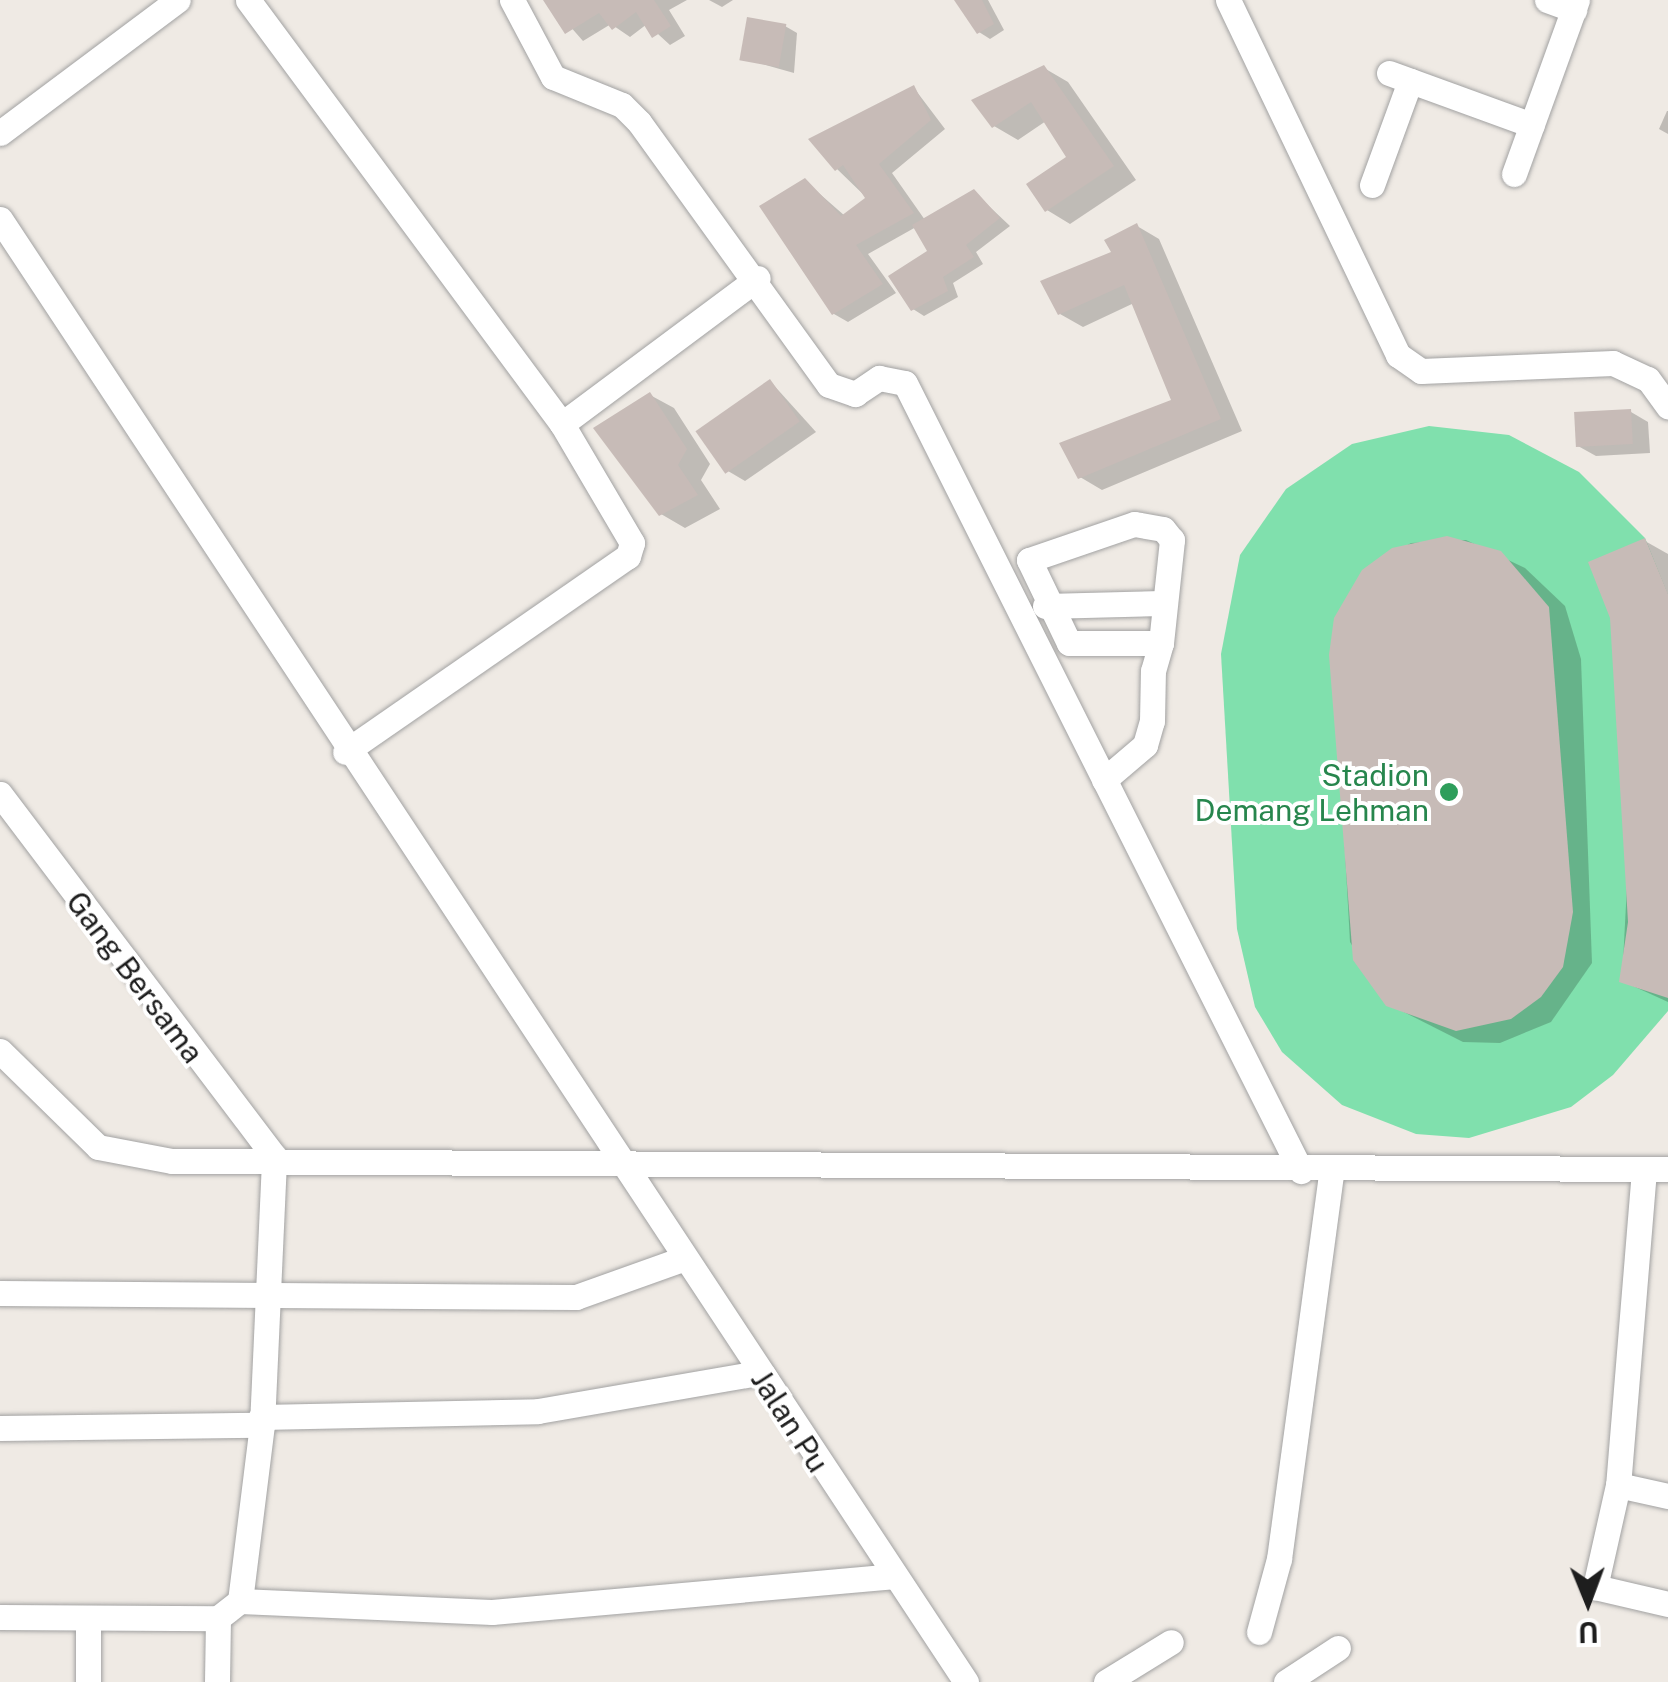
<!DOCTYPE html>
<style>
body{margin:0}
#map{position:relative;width:1668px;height:1682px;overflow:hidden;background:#efeae4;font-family:"Public Sans",sans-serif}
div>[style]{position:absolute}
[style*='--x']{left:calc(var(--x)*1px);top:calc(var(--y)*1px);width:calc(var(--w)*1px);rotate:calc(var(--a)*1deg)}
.pitch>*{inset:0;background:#80e0ad}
.shadow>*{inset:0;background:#0003}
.building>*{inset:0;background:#c7bbb7;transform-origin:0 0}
.roads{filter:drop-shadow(0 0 2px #a2a2a2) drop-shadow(0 0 2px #a2a2a2)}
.minor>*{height:25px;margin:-12.5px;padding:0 12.5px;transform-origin:12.5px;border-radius:12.5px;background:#fff}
.dots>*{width:28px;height:28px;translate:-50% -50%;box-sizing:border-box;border:5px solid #fff;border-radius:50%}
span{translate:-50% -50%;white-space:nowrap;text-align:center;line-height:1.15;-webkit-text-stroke:8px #fff;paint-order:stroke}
.leisure-label{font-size:30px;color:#27864d}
.right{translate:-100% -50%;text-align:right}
.street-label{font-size:30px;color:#1e1e1e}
.north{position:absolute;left:1538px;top:1552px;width:100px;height:100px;-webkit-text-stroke:8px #fff;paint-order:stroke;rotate:179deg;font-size:28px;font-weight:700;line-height:40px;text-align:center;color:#1e1e1e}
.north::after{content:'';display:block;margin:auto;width:35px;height:45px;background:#1e1e1e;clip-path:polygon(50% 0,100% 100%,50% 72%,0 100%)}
</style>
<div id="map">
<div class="pitch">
<div style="clip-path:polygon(1429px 426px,1509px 435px,1579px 472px,1645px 538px,1668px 595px,1668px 1011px,1613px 1075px,1571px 1107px,1469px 1138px,1416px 1134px,1342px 1105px,1282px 1052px,1255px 1007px,1237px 929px,1221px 654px,1240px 555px,1286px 489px,1352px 444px)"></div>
</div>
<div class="shadow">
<div style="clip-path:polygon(547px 0,687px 0,669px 10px,685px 36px,670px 45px,647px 24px,630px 37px,611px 24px,583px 41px)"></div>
<div style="clip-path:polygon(709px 0,733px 0,722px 7px)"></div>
<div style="clip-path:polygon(957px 0,988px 0,1004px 30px,990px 39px,979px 32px)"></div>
<div style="clip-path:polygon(785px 26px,797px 33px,794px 73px,744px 59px)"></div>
<div style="clip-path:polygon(1044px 68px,1068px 82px,1136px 180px,1070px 224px,1047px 210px,1069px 157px,1046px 121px,1018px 140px,994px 126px)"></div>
<div style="clip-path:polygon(914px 88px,945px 129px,892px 173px,925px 220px,974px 192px,1010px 226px,976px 252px,983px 264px,953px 283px,958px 297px,924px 316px,913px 309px,931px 252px,916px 227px,868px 254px,896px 293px,848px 322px,834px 314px,805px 181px,845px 216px,868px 199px,837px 169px)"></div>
<div style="clip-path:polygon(1667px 111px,1668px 111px,1668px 134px,1659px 129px)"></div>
<div style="clip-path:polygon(1137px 226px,1159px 239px,1242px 431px,1102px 490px,1080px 477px,1175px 402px,1134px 303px,1083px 327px,1060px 314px)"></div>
<div style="clip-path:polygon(770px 381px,816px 432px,745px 481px,728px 471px)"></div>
<div style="clip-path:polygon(650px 395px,674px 408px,710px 464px,701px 480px,720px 509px,685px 528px,661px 514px)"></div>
<div style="clip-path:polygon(1631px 412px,1648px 422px,1650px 453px,1596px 456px,1578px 446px)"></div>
<div style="clip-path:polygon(1466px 540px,1525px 568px,1565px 606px,1581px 659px,1592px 963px,1551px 1022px,1500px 1043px,1463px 1042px,1388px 1004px,1350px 942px,1333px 637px,1364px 571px,1411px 543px)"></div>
<div style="clip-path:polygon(1645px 541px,1668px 554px,1668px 1002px,1622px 981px)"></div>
</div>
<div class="building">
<div style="clip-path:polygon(543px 0,654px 0,671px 26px,652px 38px,636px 12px,612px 30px,599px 13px,565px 34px)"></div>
<div style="clip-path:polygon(954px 0,982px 0,994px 24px,977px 34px)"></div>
<div style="left:747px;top:17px;width:40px;height:44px;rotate:10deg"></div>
<div style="clip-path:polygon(1044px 65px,1114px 166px,1045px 212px,1026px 184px,1066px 157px,1031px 102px,992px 128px,971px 100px)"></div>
<div style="clip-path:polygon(914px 85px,931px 120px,879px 164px,914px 213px,856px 245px,883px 284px,832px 315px,759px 206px,805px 178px,841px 216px,865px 198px,843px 165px,835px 171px,808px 139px)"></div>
<div style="clip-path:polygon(974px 189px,1000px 218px,966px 245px,974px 257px,943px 277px,948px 291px,911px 311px,888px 276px,927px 251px,912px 225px)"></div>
<div style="clip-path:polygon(1137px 223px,1221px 419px,1078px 479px,1059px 443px,1171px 400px,1124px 285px,1058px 315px,1040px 281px,1111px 252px,1104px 240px)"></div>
<div style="left:770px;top:379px;width:52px;height:91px;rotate:55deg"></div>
<div style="clip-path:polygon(650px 392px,687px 449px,678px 465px,698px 495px,659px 516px,593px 428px)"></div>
<div style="left:1631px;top:409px;width:35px;height:57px;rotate:87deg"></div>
<div style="clip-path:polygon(1447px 536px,1501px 551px,1549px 607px,1573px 912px,1563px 967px,1541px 997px,1511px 1019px,1456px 1031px,1386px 1006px,1353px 960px,1329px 655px,1334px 618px,1362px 570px,1392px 548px)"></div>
<div style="clip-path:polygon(1645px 538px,1668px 594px,1668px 998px,1619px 982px,1628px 922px,1610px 618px,1588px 562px)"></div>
</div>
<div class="roads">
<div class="minor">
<div style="--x:248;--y:0;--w:528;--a:53.48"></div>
<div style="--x:562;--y:424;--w:138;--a:59.5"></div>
<div style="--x:632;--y:543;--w:14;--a:107"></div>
<div style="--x:628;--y:556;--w:344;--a:145.3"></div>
<div style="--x:512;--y:0;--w:87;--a:62"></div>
<div style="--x:553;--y:77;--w:74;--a:22.1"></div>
<div style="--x:622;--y:105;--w:24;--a:45"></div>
<div style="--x:639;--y:122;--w:324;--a:54.2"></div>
<div style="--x:829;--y:385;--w:28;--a:19"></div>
<div style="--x:855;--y:394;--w:29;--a:-34"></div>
<div style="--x:879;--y:378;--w:26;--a:11"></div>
<div style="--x:905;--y:383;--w:882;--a:63.32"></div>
<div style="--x:1228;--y:0;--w:394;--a:64.4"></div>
<div style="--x:1398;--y:355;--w:28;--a:35"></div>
<div style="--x:1421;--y:371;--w:192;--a:-2.4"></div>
<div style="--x:1613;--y:363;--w:38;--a:25"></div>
<div style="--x:1648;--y:379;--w:34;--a:54"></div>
<div style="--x:1547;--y:0;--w:29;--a:20"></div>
<div style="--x:1389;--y:73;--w:152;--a:20"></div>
<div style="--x:0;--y:133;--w:222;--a:-36.8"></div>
<div style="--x:1514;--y:174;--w:185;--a:-70.1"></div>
<div style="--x:1372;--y:185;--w:111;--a:-69.9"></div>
<div style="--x:0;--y:219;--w:1753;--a:56.56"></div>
<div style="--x:562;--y:424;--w:244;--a:-36.7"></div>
<div style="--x:1045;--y:606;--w:117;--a:-1.5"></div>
<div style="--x:1104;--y:780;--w:54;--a:-40.5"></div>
<div style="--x:1145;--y:745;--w:25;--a:-74"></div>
<div style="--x:1152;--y:721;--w:50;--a:-88.9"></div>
<div style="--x:1153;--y:671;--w:29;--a:-74"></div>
<div style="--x:1161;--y:643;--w:104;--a:-83.9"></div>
<div style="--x:1172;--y:540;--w:14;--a:-129"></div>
<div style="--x:1163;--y:529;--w:29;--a:-170"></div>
<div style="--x:1134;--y:524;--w:111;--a:161.1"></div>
<div style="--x:1029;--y:560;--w:92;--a:64.3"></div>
<div style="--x:1069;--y:643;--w:92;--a:0"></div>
<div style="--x:0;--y:794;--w:454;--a:52.9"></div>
<div style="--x:0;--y:1051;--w:137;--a:44.4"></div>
<div style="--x:98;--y:1147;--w:75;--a:10.7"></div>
<div style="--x:172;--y:1161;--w:1496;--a:0.31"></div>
<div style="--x:1644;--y:1170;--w:316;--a:94.7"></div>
<div style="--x:1618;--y:1485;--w:105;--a:102.7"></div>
<div style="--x:1595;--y:1587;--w:75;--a:13.1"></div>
<div style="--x:0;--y:1293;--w:576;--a:0.4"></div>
<div style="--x:576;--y:1297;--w:116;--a:-19.7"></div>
<div style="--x:261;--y:1417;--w:277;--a:-1.2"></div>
<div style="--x:538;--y:1411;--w:223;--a:-9.8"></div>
<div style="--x:0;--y:1428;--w:262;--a:-0.7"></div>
<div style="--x:1618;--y:1485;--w:51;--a:12.4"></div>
<div style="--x:240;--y:1601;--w:252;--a:2.5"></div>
<div style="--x:492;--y:1612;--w:402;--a:-5.1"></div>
<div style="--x:0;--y:1617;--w:218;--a:0.3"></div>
<div style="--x:1259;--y:1632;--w:76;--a:-74.7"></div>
<div style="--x:1279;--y:1559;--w:390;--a:-82.3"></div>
<div style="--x:88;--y:1682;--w:64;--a:-90"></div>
<div style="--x:217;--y:1682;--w:64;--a:-89.1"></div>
<div style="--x:218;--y:1618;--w:28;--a:-38"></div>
<div style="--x:240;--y:1601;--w:177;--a:-82.9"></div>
<div style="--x:262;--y:1425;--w:269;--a:-87.4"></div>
<div style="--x:1106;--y:1682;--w:76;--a:-31.6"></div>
<div style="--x:1286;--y:1682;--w:62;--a:-33.2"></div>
</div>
</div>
<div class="dots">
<div style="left:1449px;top:792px;background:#2e9e5b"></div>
</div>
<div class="leisure-label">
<span class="right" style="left:1429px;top:792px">Stadion<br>Demang Lehman</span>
</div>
<div class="street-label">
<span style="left:135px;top:977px;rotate:53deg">Gang Bersama</span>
<span style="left:790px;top:1421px;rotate:57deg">Jalan Pu</span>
</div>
<div class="north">U</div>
</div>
